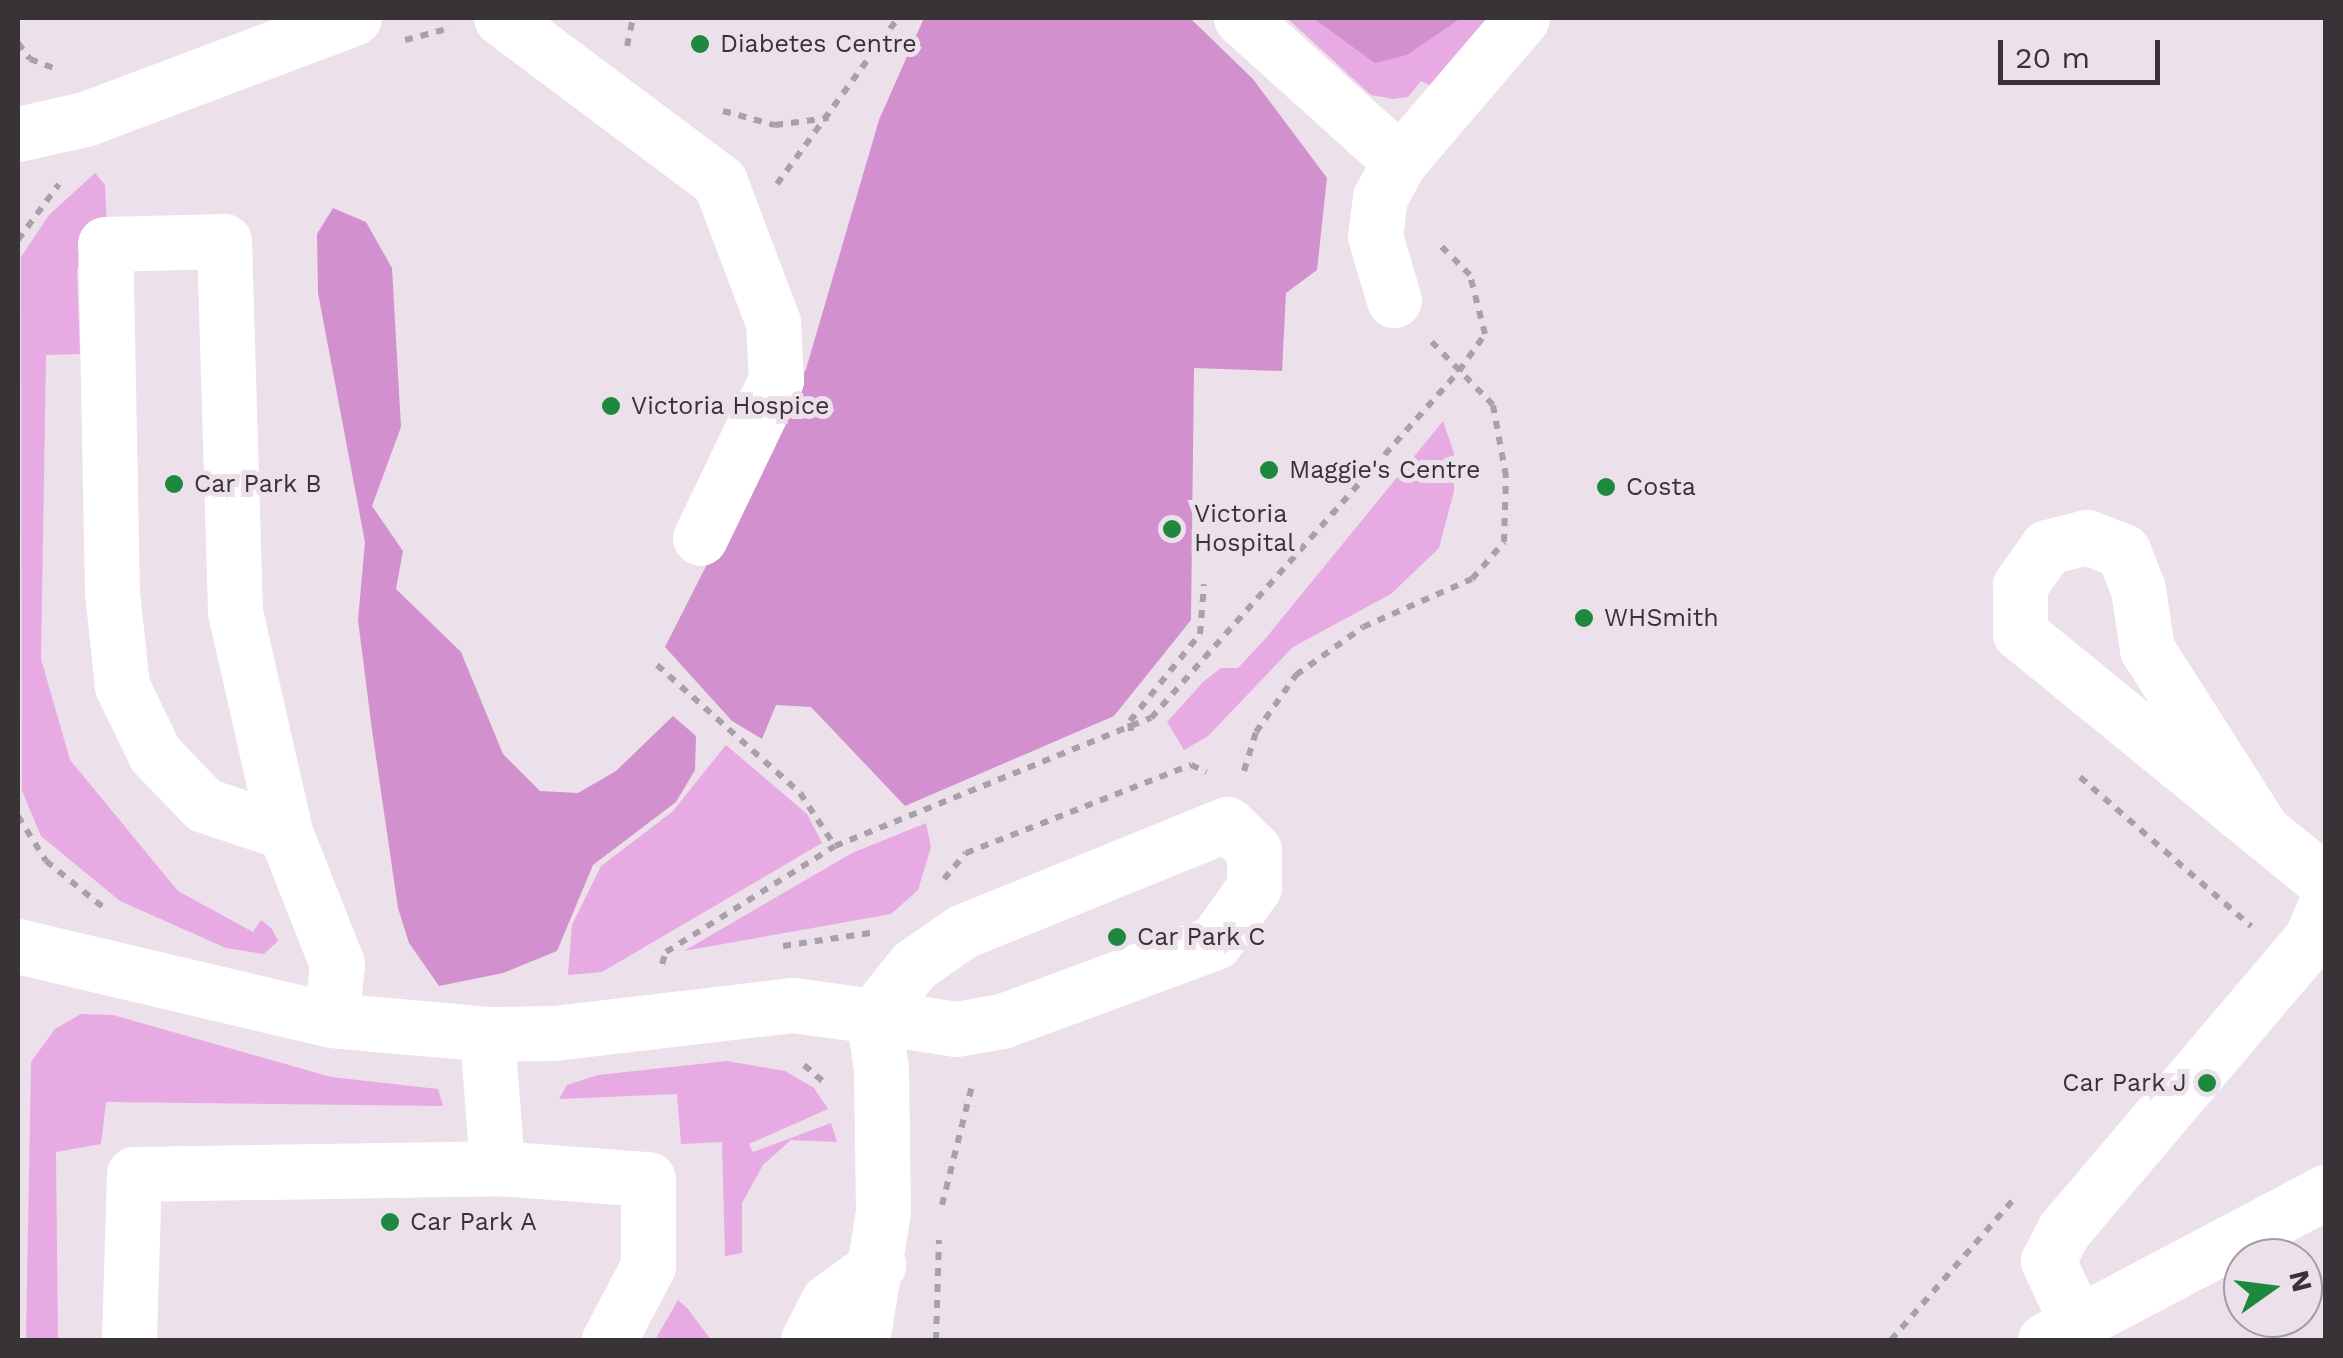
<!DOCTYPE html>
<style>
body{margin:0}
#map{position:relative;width:2343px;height:1358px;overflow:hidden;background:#ece0eb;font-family:"Work Sans",sans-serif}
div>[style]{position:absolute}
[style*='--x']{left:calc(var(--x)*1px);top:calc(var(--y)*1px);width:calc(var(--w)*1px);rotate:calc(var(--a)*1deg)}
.green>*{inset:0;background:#e7aae3}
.forest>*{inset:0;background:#d290ce}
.path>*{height:6px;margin-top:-3px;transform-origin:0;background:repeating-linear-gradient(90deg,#a9a0a9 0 8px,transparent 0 16px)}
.minor>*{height:55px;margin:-27.5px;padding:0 27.5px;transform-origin:27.5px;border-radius:27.5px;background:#fff}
.dots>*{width:28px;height:28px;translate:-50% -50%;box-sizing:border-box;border:5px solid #ece0eb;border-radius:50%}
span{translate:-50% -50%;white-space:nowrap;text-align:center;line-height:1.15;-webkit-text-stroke:10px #ece0eb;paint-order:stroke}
.poi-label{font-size:25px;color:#373337}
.left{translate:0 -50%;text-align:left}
.right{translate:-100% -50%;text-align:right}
.frame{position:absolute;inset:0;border:20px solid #373337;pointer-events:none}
.north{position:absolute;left:2223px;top:1238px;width:100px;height:100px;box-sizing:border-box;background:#ece0eb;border:2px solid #a49ba3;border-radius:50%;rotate:76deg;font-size:28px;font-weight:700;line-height:40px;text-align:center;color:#373337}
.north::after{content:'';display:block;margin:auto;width:35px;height:45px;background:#1e883f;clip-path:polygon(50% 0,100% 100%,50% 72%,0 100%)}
.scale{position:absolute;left:1998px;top:40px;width:162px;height:45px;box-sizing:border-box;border:5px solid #373337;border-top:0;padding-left:12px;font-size:30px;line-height:35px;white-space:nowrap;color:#373337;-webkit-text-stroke:8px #ece0eb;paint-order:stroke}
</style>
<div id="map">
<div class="green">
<div style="clip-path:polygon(1287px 18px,1492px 18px,1431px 86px,1421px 81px,1408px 97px,1393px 99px,1371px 95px)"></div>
<div style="clip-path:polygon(95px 173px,105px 185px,107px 227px,87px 238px,77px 271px,80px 354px,46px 355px,41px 659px,70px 760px,178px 891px,253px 932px,261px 920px,272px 929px,278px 941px,264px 954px,226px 948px,120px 901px,41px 836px,22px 791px,21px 257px,49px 215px)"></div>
<div style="clip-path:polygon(1443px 421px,1454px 453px,1454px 491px,1439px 548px,1391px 594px,1293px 647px,1208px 736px,1184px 750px,1167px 722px,1203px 682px,1221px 668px,1238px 668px,1266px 638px)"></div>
<div style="clip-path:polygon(726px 745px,807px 814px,822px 843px,602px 972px,568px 975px,572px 925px,601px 866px,672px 812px)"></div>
<div style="clip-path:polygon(926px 823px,931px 847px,918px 890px,891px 914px,684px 951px,852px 853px)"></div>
<div style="clip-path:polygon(81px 1014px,113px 1015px,331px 1077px,438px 1089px,443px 1106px,106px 1102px,101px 1144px,56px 1152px,58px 1340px,26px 1340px,31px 1062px,55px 1029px)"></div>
<div style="clip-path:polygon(727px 1061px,785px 1071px,814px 1088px,828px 1109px,749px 1144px,753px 1152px,831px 1123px,837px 1142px,791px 1140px,763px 1165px,742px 1203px,742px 1253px,725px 1256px,722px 1142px,681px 1144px,677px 1094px,559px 1099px,567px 1085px,598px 1075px)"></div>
<div style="clip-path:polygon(678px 1300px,688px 1309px,711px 1340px,655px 1340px)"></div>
</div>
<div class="forest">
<div style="clip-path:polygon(924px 18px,1190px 18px,1253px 79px,1327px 178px,1317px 270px,1286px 293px,1282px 371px,1194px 368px,1191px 620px,1114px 716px,905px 806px,811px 707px,776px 705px,762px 739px,732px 721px,665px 647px,806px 369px,879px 120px)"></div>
<div style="clip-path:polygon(1313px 18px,1461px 18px,1407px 55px,1375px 63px)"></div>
<div style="clip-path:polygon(333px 208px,366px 222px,392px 268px,401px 427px,372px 506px,403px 551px,396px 589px,461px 652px,503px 754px,540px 791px,578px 793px,616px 771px,673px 716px,696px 736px,695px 770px,676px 802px,593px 865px,557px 951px,503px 973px,439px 986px,409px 943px,398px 908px,372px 730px,358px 620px,365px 542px,318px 293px,317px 234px)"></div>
</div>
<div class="path">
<div style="--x:405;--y:40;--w:48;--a:-14.6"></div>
<div style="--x:18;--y:43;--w:20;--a:53"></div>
<div style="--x:30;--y:59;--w:26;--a:21"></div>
<div style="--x:627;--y:46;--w:29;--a:-78"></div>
<div style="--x:723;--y:111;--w:54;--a:15.1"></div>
<div style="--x:775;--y:125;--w:54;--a:-7.4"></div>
<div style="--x:777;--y:184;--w:205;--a:-53.9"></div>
<div style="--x:18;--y:240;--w:69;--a:-53.8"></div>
<div style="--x:657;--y:665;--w:192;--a:41.8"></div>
<div style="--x:800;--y:793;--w:64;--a:56.6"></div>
<div style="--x:1131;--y:731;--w:10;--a:-96"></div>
<div style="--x:1130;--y:721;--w:112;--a:-51.2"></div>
<div style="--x:1200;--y:634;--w:50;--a:-85.4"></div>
<div style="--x:1244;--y:771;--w:41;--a:-72.9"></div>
<div style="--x:1256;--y:732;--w:70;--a:-54.9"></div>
<div style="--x:1296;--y:675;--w:82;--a:-35.6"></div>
<div style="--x:1363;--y:627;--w:119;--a:-23.8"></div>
<div style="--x:1472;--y:579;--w:49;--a:-49.1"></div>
<div style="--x:1504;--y:542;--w:66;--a:-88.3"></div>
<div style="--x:1506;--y:476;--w:72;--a:-100.4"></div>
<div style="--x:1493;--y:405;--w:93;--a:-134.1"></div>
<div style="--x:2080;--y:777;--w:227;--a:41.1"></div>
<div style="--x:18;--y:816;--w:53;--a:58.1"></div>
<div style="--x:46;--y:861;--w:75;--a:39"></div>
<div style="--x:944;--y:879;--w:34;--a:-50"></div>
<div style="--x:966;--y:853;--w:242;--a:-21.4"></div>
<div style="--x:1191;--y:765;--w:17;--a:24"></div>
<div style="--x:783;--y:946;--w:88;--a:-8.5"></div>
<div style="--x:662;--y:964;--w:13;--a:-72"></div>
<div style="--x:666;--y:952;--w:199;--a:-32.1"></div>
<div style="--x:835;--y:846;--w:341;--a:-22.1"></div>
<div style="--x:1151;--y:718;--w:464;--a:-48.4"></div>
<div style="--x:1459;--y:371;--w:45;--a:-54.9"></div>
<div style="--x:1485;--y:334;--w:61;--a:-104.3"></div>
<div style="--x:1470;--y:275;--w:47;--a:-135"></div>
<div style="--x:804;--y:1065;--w:28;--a:41"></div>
<div style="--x:942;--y:1205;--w:127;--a:-75.9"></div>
<div style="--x:936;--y:1340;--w:100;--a:-88.3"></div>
<div style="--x:1891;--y:1340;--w:189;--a:-48.9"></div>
</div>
<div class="minor">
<div style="--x:501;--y:18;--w:274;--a:36.8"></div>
<div style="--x:720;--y:182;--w:150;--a:69.3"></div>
<div style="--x:773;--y:322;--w:58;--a:87"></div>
<div style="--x:776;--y:380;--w:175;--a:115.7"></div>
<div style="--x:1241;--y:18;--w:214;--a:42"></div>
<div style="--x:1400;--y:161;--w:41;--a:119.1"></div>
<div style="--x:1380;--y:197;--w:39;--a:97"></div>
<div style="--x:1375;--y:236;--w:67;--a:73.5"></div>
<div style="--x:18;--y:134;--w:69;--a:-12.6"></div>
<div style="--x:85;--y:119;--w:287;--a:-20.6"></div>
<div style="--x:1400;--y:161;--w:188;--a:-49.5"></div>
<div style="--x:2261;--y:828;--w:212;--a:-122.5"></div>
<div style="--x:2147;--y:649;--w:61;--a:-98.5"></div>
<div style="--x:2138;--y:589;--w:41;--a:-111.5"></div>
<div style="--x:2123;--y:551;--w:39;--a:-159"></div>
<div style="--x:2087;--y:537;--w:41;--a:166"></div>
<div style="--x:2047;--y:547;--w:47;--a:125.4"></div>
<div style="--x:2020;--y:585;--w:48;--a:90"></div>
<div style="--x:2020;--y:633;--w:395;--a:39.2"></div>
<div style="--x:285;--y:832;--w:85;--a:-161.6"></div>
<div style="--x:204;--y:805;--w:71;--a:-133.9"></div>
<div style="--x:155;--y:754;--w:76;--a:-115.9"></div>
<div style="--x:122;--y:686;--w:94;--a:-96.1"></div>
<div style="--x:112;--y:593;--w:349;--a:-91.1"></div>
<div style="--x:105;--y:244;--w:119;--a:-1.4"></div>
<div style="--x:224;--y:241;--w:371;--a:88.3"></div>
<div style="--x:235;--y:612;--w:226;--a:77.2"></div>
<div style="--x:285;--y:832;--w:142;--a:68.5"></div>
<div style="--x:337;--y:964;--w:56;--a:96.1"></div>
<div style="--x:18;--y:946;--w:322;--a:13.3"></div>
<div style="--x:331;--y:1020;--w:157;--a:5.1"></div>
<div style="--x:487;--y:1034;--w:67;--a:-0.9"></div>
<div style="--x:554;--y:1033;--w:241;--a:-6.7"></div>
<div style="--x:793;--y:1005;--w:81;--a:7.8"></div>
<div style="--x:873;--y:1016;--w:84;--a:8.9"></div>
<div style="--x:956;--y:1029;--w:47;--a:-9.9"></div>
<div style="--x:1002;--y:1021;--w:227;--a:-20.3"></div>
<div style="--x:1215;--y:942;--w:67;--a:-54.7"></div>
<div style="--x:1254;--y:887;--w:37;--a:-90"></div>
<div style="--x:1254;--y:850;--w:37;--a:-136"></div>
<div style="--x:1227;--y:824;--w:285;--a:157.9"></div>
<div style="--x:963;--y:931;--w:60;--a:145.2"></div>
<div style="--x:914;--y:965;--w:65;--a:128.8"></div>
<div style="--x:873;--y:1016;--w:53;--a:81.3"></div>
<div style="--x:881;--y:1068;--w:144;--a:89.2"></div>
<div style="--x:883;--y:1212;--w:130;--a:99.3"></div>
<div style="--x:487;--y:1034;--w:134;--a:85.7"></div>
<div style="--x:2078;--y:1325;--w:71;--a:-115.1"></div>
<div style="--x:2048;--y:1261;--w:35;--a:-63"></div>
<div style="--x:2064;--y:1230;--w:382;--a:-49.7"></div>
<div style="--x:2311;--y:939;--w:38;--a:-67"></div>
<div style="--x:129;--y:1340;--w:166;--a:-88.3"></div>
<div style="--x:134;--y:1174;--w:363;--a:-0.9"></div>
<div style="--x:497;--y:1168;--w:151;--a:4.2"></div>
<div style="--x:648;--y:1179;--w:87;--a:90"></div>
<div style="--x:648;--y:1266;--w:84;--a:117.8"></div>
<div style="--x:808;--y:1340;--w:44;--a:-62.9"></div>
<div style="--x:828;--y:1301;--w:62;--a:-35.8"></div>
<div style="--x:2045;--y:1340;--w:318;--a:-27.8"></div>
</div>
<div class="dots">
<div style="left:700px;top:44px;background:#1e883f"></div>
<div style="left:611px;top:406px;background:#1e883f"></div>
<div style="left:1269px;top:470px;background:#1e883f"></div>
<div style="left:174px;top:484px;background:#1e883f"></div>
<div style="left:1606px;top:487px;background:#1e883f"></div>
<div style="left:1172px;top:529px;background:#1e883f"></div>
<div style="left:1584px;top:618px;background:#1e883f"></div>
<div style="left:1117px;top:937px;background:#1e883f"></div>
<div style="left:2207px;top:1083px;background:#1e883f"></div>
<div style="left:390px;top:1222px;background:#1e883f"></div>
</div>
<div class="poi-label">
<span class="left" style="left:720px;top:44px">Diabetes Centre</span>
<span class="left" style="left:631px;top:406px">Victoria Hospice</span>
<span class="left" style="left:1289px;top:470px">Maggie's Centre</span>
<span class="left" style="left:194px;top:484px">Car Park B</span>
<span class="left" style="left:1626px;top:487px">Costa</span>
<span class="left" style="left:1194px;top:529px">Victoria<br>Hospital</span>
<span class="left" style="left:1604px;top:618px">WHSmith</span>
<span class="left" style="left:1137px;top:937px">Car Park C</span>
<span class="right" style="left:2187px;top:1083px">Car Park J</span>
<span class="left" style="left:410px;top:1222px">Car Park A</span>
</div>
<div class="frame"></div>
<div class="north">N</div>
<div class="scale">20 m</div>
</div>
